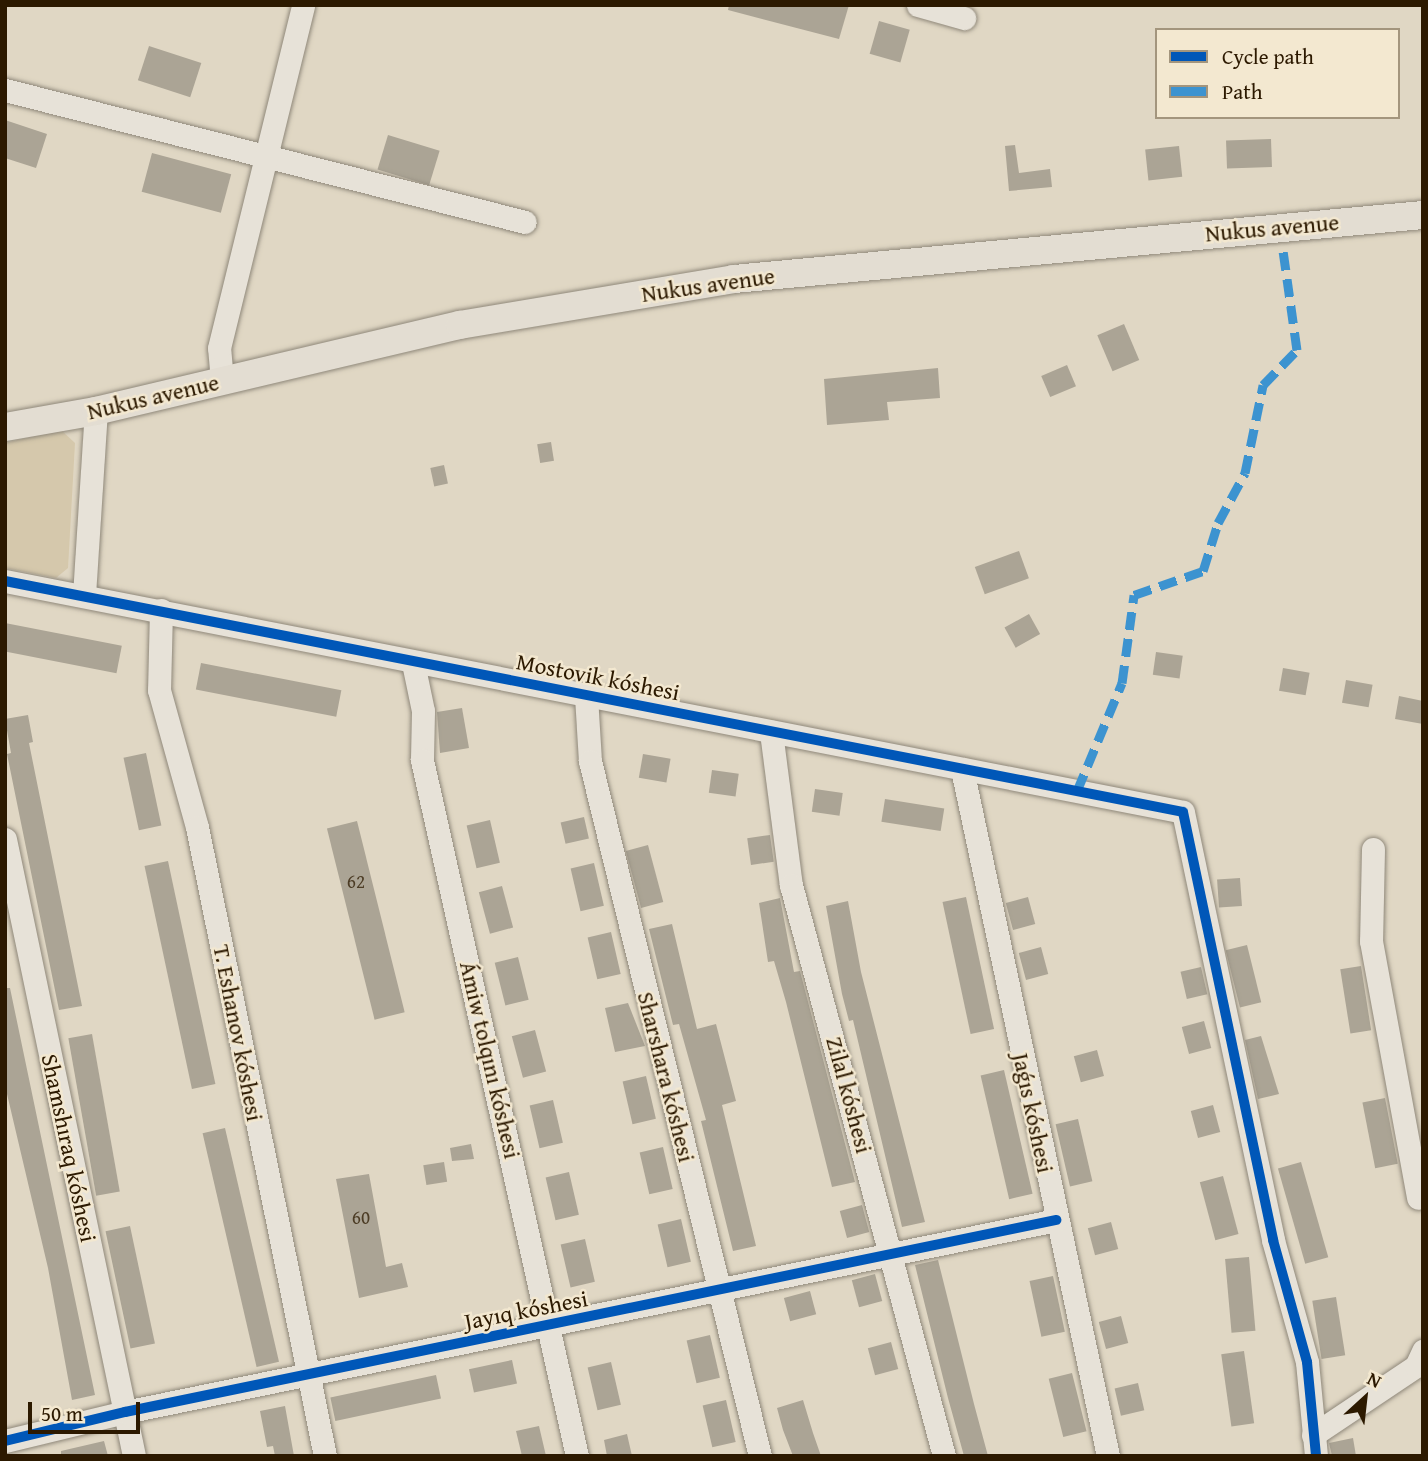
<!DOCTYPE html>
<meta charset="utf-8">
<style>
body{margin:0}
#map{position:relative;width:1428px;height:1461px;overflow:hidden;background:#e0d7c4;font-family:"Gentium Book Plus",serif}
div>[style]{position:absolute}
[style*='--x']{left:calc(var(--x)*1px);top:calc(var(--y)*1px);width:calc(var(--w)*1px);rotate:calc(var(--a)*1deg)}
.green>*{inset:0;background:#d5c8ac}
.building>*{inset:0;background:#aba495;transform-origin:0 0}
.roads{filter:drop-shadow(0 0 2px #8f887a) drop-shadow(0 0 2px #8f887a)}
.minor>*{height:23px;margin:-11.5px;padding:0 11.5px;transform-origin:11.5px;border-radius:11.5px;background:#e7e2d8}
.major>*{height:28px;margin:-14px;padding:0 14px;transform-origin:14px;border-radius:14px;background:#e3ddd2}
.quiet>*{height:9px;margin-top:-4.5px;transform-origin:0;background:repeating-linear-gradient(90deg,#3c93d0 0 18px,transparent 0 27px)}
.cycleway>*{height:10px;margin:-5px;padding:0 5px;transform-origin:5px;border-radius:5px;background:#0057b8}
span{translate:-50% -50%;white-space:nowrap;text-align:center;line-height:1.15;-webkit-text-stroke:5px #f3e8d0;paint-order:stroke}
.number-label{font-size:19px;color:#4c3c25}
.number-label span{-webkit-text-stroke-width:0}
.street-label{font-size:23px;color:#2c1900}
.frame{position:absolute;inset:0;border:7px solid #2c1900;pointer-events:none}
.legend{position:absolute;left:1155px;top:28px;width:245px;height:91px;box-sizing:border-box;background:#f3e8d0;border:2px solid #a3957d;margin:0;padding:9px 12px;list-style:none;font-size:21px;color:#2c1900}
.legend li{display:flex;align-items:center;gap:14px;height:35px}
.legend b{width:35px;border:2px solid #a3957d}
.north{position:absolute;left:1330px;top:1363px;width:70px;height:70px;-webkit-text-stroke:5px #f3e8d0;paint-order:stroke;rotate:27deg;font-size:19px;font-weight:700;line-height:28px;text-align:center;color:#2c1900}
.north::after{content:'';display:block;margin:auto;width:24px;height:32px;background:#2c1900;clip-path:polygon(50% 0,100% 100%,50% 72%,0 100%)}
.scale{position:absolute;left:28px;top:1402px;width:112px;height:32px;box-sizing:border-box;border:4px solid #2c1900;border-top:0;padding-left:9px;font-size:21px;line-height:24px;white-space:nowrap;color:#2c1900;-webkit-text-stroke:5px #f3e8d0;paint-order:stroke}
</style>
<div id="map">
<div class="green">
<div style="clip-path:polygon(61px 430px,75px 443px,68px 568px,56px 578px,5px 568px,5px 443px)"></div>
</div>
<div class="building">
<div style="clip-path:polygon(729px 5px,849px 5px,839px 39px,728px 10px)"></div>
<div style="left:879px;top:21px;width:32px;height:34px;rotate:16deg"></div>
<div style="left:149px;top:46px;width:55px;height:36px;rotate:18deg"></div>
<div style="clip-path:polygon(5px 120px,47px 134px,36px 168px,5px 158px)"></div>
<div style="left:388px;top:135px;width:54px;height:36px;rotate:17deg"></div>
<div style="left:1271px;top:139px;width:28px;height:45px;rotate:88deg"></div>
<div style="clip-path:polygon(1015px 145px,1019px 173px,1050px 169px,1052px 187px,1009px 191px,1005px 146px)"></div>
<div style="left:1179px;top:146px;width:31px;height:34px;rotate:84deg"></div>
<div style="left:152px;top:153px;width:82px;height:40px;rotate:15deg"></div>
<div style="left:1124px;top:324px;width:39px;height:29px;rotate:67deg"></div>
<div style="left:1067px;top:365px;width:23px;height:28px;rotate:67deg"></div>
<div style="clip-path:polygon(938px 368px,940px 398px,887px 402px,889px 420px,827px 425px,824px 379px)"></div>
<div style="left:551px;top:442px;width:19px;height:14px;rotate:81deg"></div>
<div style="left:444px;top:465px;width:19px;height:14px;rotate:78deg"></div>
<div style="left:1019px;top:551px;width:29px;height:47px;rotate:70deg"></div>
<div style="left:1029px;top:614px;width:23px;height:28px;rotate:61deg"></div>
<div style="left:5px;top:623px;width:119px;height:28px;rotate:11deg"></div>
<div style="left:1156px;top:652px;width:27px;height:23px;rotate:8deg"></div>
<div style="left:201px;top:663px;width:143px;height:27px;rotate:11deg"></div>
<div style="left:1283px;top:668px;width:27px;height:23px;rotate:10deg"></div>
<div style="left:1346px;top:680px;width:27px;height:23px;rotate:10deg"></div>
<div style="clip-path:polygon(1399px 696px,1423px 701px,1423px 724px,1395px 719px)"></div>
<div style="clip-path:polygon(462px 708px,469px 748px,440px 753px,437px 712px)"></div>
<div style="clip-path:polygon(28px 715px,33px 742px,29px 743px,82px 1006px,59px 1010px,7px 754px,11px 753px,5px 719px)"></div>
<div style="left:146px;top:753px;width:74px;height:23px;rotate:78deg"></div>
<div style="left:643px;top:754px;width:28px;height:24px;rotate:10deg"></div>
<div style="left:712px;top:770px;width:27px;height:23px;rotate:8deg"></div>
<div style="left:815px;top:789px;width:28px;height:23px;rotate:8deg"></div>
<div style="left:885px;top:799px;width:60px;height:23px;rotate:9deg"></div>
<div style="left:584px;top:817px;width:22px;height:24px;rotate:77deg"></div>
<div style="left:490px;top:820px;width:44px;height:24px;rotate:77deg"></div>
<div style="left:357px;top:821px;width:197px;height:31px;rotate:76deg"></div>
<div style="left:770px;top:835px;width:27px;height:23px;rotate:82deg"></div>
<div style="left:648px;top:845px;width:59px;height:23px;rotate:75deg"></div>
<div style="left:168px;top:861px;width:228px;height:24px;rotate:78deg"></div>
<div style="left:594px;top:863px;width:44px;height:24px;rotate:77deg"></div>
<div style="left:1240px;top:878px;width:28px;height:23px;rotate:86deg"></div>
<div style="left:502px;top:886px;width:43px;height:24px;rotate:75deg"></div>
<div style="left:966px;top:897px;width:135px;height:24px;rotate:78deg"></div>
<div style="left:1028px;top:897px;width:28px;height:23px;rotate:75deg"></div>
<div style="clip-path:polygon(780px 898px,794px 972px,800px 971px,855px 1182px,832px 1187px,786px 1002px,774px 961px,768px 962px,759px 903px)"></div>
<div style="clip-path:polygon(848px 901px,861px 972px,925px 1222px,902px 1227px,853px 1020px,849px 1021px,842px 994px,826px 906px)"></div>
<div style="clip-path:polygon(672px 924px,697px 1029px,716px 1024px,736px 1101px,722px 1105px,756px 1246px,733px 1251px,701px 1121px,706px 1120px,679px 1024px,673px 1025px,649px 929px)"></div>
<div style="left:611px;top:932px;width:43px;height:24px;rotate:77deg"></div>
<div style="left:1247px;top:945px;width:59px;height:22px;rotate:76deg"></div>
<div style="left:1041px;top:947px;width:28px;height:23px;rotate:75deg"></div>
<div style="left:518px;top:957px;width:44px;height:24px;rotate:76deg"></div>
<div style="left:1361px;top:966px;width:65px;height:21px;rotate:81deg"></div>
<div style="left:1201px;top:967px;width:28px;height:21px;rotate:77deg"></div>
<div style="clip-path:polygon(5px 988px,10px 988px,95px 1395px,72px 1400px,48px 1268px,7px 1094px)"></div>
<div style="clip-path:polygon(628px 1003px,645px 1046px,615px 1052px,605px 1008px)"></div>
<div style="left:1204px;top:1021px;width:28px;height:23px;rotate:75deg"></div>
<div style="left:535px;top:1030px;width:43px;height:24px;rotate:75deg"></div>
<div style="left:92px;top:1034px;width:160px;height:24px;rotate:80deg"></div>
<div style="clip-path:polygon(1261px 1036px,1279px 1094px,1258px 1099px,1245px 1040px)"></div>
<div style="left:1097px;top:1050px;width:27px;height:24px;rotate:75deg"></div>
<div style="left:1004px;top:1070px;width:127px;height:24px;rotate:77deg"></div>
<div style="left:646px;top:1076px;width:44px;height:24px;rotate:77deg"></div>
<div style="left:1385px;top:1098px;width:67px;height:23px;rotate:79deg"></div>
<div style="left:553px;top:1100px;width:44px;height:24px;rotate:77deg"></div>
<div style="left:1213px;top:1105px;width:28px;height:23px;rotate:75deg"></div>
<div style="left:1078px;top:1119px;width:64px;height:23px;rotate:77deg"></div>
<div style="left:225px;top:1128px;width:240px;height:23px;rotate:77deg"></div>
<div style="clip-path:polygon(471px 1144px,474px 1159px,452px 1161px,450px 1148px)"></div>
<div style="left:663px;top:1147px;width:43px;height:24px;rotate:77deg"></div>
<div style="left:444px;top:1162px;width:20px;height:21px;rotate:81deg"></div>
<div style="left:1301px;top:1162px;width:99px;height:24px;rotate:74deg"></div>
<div style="left:569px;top:1172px;width:44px;height:24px;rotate:77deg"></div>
<div style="clip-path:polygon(369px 1174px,386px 1267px,402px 1263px,408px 1287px,359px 1298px,336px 1179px)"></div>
<div style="left:1223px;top:1176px;width:60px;height:24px;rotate:75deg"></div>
<div style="left:862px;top:1205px;width:28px;height:23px;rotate:75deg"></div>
<div style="left:681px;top:1219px;width:44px;height:24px;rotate:77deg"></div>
<div style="left:1111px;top:1222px;width:28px;height:24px;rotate:75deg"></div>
<div style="left:130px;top:1226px;width:120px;height:25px;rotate:78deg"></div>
<div style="left:585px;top:1239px;width:44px;height:25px;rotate:77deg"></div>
<div style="left:1249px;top:1257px;width:74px;height:24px;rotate:85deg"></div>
<div style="clip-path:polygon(938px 1260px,974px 1404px,988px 1456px,964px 1456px,948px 1398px,915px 1265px)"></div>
<div style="left:875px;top:1274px;width:28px;height:24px;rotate:75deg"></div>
<div style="left:1053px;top:1276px;width:57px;height:24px;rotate:78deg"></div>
<div style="left:810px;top:1291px;width:24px;height:27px;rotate:75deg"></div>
<div style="left:1336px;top:1297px;width:59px;height:24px;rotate:81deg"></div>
<div style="left:1121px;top:1316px;width:28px;height:23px;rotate:75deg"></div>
<div style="left:710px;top:1335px;width:44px;height:24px;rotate:77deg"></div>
<div style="left:891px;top:1342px;width:28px;height:24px;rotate:75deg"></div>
<div style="left:1244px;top:1351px;width:73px;height:23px;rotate:82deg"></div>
<div style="left:512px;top:1360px;width:24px;height:44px;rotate:78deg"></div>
<div style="left:611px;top:1362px;width:44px;height:24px;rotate:77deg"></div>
<div style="left:1072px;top:1373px;width:60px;height:24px;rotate:76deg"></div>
<div style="left:436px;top:1375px;width:24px;height:108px;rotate:78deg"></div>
<div style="left:1138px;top:1383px;width:28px;height:24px;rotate:77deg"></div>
<div style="left:726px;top:1400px;width:43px;height:24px;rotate:77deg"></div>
<div style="clip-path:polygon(803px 1400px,813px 1433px,821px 1456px,793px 1456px,783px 1430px,777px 1408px)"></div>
<div style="clip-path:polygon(285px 1406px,294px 1456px,275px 1456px,273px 1446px,267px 1447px,260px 1411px)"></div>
<div style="clip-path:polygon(539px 1426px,546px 1456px,522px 1456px,516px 1431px)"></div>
<div style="clip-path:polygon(627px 1434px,632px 1456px,607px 1456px,604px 1440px)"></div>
<div style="clip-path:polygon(1353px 1438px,1356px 1456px,1332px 1456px,1329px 1443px)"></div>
<div style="clip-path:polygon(104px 1441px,108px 1456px,61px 1456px,61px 1451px)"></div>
</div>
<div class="roads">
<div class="minor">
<div style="--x:918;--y:5;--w:48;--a:15.8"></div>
<div style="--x:5;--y:90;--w:536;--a:14.24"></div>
<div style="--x:222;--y:381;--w:33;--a:-95"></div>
<div style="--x:219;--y:348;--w:353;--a:-76.2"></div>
<div style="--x:5;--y:581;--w:1200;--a:11.09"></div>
<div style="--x:1183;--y:812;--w:437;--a:78.1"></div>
<div style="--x:1273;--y:1240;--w:127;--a:74.4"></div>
<div style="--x:1307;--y:1362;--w:94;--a:84.5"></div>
<div style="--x:84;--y:595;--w:184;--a:-86.3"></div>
<div style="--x:161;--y:610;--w:80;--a:91.4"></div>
<div style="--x:159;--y:690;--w:142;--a:74.5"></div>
<div style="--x:197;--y:827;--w:642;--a:78.5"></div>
<div style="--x:413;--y:663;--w:49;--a:78.2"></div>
<div style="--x:423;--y:711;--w:49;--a:91.2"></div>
<div style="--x:422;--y:760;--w:713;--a:77.45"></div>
<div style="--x:586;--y:696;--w:65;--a:86.5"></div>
<div style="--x:590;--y:761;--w:715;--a:76.26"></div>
<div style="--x:771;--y:732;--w:154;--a:82.6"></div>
<div style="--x:791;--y:885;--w:591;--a:75"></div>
<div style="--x:962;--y:769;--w:702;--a:78"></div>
<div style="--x:5;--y:839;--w:630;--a:78.19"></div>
<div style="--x:1373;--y:849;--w:92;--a:91.2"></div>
<div style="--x:1371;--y:941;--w:261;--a:79.6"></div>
<div style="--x:1313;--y:1435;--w:124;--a:-33.8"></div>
<div style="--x:1416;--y:1366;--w:17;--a:-65"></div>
<div style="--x:5;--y:1441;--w:123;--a:-13.6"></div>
<div style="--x:125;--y:1412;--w:951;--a:-11.65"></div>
</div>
<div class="major">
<div style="--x:5;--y:427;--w:92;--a:-10"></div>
<div style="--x:96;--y:411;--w:374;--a:-13.3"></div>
<div style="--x:460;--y:325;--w:278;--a:-9.5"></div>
<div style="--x:734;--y:279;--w:692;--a:-5.31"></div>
</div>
</div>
<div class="quiet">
<div style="--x:1077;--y:791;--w:117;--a:-67.4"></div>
<div style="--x:1122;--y:683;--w:89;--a:-82.2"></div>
<div style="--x:1134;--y:595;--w:73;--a:-19.2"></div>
<div style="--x:1203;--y:571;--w:50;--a:-72.6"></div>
<div style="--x:1218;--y:523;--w:57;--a:-61.6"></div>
<div style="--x:1245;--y:473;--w:90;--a:-78.4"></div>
<div style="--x:1263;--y:385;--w:49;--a:-45.8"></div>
<div style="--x:1297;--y:350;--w:101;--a:-98"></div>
</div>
<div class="cycleway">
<div style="--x:5;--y:581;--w:1200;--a:11.09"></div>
<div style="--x:1183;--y:812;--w:437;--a:78.1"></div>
<div style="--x:1273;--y:1240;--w:127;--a:74.4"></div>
<div style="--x:1307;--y:1362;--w:94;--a:84.5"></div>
<div style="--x:5;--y:1441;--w:123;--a:-13.6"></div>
<div style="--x:125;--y:1412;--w:951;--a:-11.65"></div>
</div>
<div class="number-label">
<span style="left:356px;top:882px">62</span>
<span style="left:361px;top:1218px">60</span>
</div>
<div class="street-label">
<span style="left:1272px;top:228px;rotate:-5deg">Nukus avenue</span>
<span style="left:708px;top:285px;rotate:-8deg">Nukus avenue</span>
<span style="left:153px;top:397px;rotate:-13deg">Nukus avenue</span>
<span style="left:598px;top:677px;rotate:11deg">Mostovik kóshesi</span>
<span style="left:238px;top:1033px;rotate:79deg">T. Eshanov kóshesi</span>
<span style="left:490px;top:1060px;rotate:77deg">Ámiw tolqını kóshesi</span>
<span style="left:666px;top:1077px;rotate:76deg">Sharshara kóshesi</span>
<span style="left:849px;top:1095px;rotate:75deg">Zilal kóshesi</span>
<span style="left:1033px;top:1113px;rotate:78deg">Jaǵıs kóshesi</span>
<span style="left:69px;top:1148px;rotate:78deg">Shamshıraq kóshesi</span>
<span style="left:526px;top:1310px;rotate:-11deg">Jayıq kóshesi</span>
</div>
<div class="frame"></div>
<ul class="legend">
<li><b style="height:9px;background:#0057b8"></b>Cycle path</li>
<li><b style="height:9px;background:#3c93d0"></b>Path</li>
</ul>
<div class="north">N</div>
<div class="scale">50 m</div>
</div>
